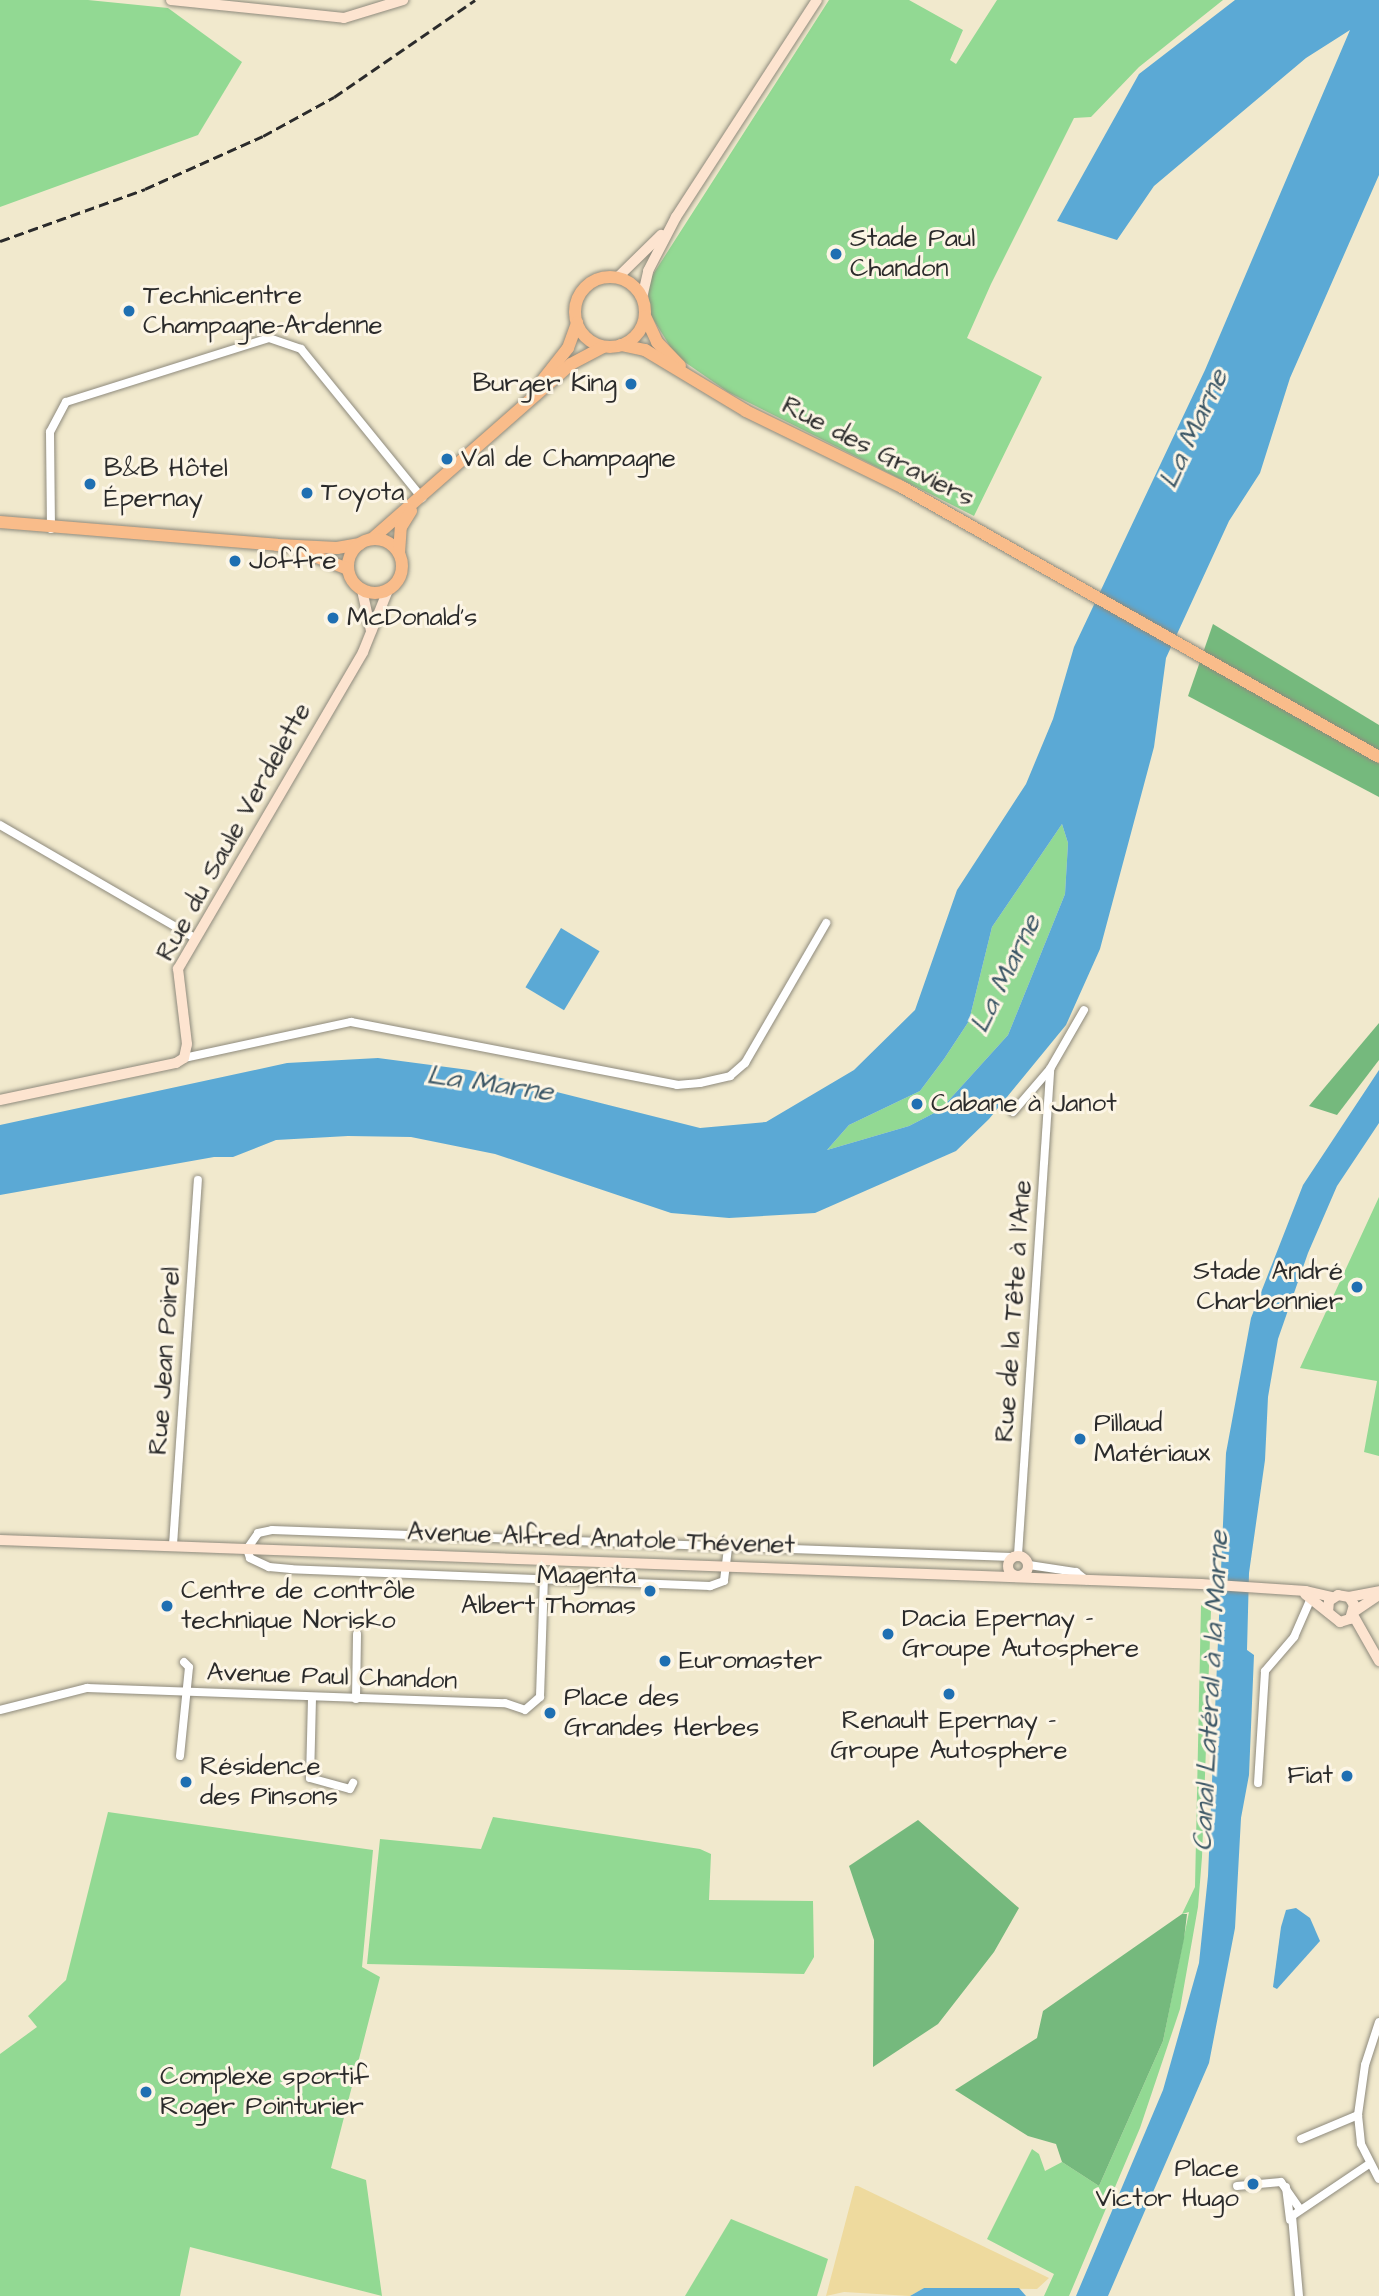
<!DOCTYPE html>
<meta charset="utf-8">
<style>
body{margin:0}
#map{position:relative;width:1379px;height:2296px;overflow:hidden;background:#f1e9cd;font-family:"Architects Daughter",sans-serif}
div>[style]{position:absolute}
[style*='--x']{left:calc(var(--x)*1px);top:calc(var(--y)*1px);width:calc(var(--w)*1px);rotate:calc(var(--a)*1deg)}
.green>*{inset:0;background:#92d993}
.forest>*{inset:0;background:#75b97d}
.sand>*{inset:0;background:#eeda9e}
.water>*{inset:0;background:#5ba9d5;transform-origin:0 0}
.roads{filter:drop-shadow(0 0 2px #8e8a7c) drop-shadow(0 0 2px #8e8a7c)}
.street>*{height:8px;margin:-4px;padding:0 4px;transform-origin:4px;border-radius:4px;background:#fff}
.secondary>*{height:10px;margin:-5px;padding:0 5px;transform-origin:5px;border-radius:5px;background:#fde4d0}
.secondary>.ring{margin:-5px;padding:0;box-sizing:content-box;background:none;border:10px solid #fde4d0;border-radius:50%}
.primary>*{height:12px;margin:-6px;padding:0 6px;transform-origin:6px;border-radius:6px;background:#f9bc8a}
.primary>.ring{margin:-6px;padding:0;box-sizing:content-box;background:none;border:12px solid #f9bc8a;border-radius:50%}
.rail>*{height:2.5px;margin-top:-1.25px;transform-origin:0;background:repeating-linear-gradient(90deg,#2b2b2b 0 10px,transparent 0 15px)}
.dots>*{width:19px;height:19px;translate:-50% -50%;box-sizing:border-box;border:4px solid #fcf5e5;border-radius:50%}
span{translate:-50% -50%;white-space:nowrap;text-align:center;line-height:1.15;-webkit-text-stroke:6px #fcf5e5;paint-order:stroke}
.poi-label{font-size:26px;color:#2b2b2b}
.left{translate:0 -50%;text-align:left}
.right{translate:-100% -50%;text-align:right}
.street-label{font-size:26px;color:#2b2b2b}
.water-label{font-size:28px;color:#3c5766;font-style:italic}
</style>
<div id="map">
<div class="green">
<div style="clip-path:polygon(0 0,88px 0,168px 8px,242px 62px,198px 135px,0 207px)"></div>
<div style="clip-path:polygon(829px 0,909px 0,963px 30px,950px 60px,956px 64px,997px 0,1223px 0,1139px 67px,1091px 117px,1074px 118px,991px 284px,967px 338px,1042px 377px,974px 516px,728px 392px,676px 356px,650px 314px,648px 287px,652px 276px)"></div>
<div style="clip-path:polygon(1062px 824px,1068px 843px,1065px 894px,1008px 1035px,940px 1110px,909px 1126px,827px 1150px,849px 1125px,920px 1091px,944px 1059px,969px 1021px,992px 927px)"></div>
<div style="clip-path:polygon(1379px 1197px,1379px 1456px,1364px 1452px,1377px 1381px,1300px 1368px)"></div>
<div style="clip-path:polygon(1201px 1605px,1211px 1611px,1202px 1857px,1198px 1907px,1180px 2009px,1140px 2128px,1069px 2296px,1044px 2296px,1054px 2274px,987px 2239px,1032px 2149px,1039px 2154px,1045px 2171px,1062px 2162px,1099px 2186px,1163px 2041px,1189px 1912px,1182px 1914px,1195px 1887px)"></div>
<div style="clip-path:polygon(108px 1812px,373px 1850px,362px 1967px,380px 1977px,331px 2168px,366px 2180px,382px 2296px,190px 2247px,180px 2296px,0 2296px,0 2054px,37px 2027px,28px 2016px,66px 1980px)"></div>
<div style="clip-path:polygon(493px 1817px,700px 1849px,711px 1854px,709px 1900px,813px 1901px,814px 1957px,804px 1974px,367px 1964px,380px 1839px,481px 1849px)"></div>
<div style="clip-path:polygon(731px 2219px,828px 2259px,817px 2296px,685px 2296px)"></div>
</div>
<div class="forest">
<div style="clip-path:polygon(1213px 624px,1379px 725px,1379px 797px,1188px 696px)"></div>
<div style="clip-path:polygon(1379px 1023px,1379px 1060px,1337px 1115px,1309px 1106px)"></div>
<div style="clip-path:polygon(918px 1820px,1019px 1908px,994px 1952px,938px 2024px,873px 2067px,874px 1940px,849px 1866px)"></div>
<div style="clip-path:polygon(1182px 1914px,1187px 1914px,1184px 1939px,1163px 2041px,1099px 2186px,1062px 2162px,1056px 2144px,1028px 2136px,955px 2090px,1037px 2038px,1043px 2011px)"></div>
</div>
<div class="sand">
<div style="clip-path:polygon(855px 2186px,858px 2186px,1049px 2278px,1037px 2289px,924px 2288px,910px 2296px,844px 2292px,826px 2296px)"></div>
</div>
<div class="water">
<div style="clip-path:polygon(evenodd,1235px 0,1379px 0,1379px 175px,1290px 378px,1260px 473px,1229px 521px,1166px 658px,1154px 747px,1100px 949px,1066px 1025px,989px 1119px,956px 1151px,815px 1213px,729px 1218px,671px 1213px,495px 1154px,411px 1137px,348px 1136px,276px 1140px,233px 1157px,214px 1157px,0 1195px,0 1125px,287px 1063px,378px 1058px,469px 1070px,700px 1128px,766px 1122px,854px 1070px,915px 1010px,957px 890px,1026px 784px,1053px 719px,1074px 647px,1205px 370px,1350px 30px,1306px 58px,1154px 186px,1117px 240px,1057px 221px,1139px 74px,1235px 0,1062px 824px,1068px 843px,1065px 894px,1008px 1035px,940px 1110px,909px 1126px,827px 1150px,849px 1125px,920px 1091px,944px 1059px,969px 1021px,992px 927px,1062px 824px)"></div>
<div style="left:561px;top:928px;width:45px;height:69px;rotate:31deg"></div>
<div style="clip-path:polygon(1379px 1070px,1379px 1123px,1337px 1186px,1308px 1253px,1278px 1339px,1268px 1397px,1265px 1460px,1249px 1573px,1247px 1650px,1254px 1655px,1249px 1775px,1241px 1818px,1235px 1928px,1209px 2063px,1108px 2296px,1076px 2296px,1163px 2090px,1199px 1963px,1208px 1876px,1226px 1453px,1251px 1318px,1303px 1185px)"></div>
<div style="clip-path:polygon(1296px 1908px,1310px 1918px,1320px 1941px,1277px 1989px,1273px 1987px,1281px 1927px,1286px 1910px)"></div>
<div style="clip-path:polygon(924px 2288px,1019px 2288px,1026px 2296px,910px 2296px)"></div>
</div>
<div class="roads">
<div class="street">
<div style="--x:51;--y:529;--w:97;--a:-90.6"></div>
<div style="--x:50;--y:432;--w:34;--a:-62"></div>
<div style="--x:66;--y:402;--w:213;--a:-17.5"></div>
<div style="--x:269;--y:338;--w:34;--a:19"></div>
<div style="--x:301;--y:349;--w:192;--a:50.9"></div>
<div style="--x:0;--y:825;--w:225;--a:30.1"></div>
<div style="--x:184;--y:1058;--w:171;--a:-12.2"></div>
<div style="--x:351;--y:1022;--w:332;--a:10.9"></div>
<div style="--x:677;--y:1085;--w:23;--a:-5"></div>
<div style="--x:700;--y:1083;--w:31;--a:-13"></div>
<div style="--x:730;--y:1076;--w:20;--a:-41"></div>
<div style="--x:745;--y:1063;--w:162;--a:-59.9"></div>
<div style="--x:1013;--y:1112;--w:57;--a:-49.3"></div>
<div style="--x:1050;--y:1069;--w:68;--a:-60"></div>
<div style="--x:173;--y:1545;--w:366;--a:-86.1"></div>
<div style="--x:728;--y:1548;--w:33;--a:97"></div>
<div style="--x:724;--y:1581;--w:15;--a:160"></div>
<div style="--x:710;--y:1586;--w:419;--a:-177.7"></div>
<div style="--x:291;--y:1569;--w:22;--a:-175"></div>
<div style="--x:269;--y:1567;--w:21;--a:-155"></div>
<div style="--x:250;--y:1558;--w:9;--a:-108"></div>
<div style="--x:247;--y:1549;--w:19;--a:-55"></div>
<div style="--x:258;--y:1533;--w:14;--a:-12"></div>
<div style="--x:272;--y:1530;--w:740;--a:2.09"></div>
<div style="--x:1018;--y:1555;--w:487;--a:-86.2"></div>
<div style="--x:1029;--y:1565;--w:48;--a:8.5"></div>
<div style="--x:1076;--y:1572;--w:13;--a:39"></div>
<div style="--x:312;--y:1698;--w:80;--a:91.4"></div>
<div style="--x:310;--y:1778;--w:41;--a:15.4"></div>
<div style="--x:350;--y:1789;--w:7;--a:-63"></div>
<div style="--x:356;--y:1699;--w:65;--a:-89.1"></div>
<div style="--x:0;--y:1710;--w:90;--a:-14.2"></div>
<div style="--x:87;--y:1688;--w:418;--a:2.1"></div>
<div style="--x:505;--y:1703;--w:21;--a:19"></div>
<div style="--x:525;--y:1710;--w:20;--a:-41"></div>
<div style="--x:540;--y:1697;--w:118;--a:-88.1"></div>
<div style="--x:180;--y:1756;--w:89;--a:-84.2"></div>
<div style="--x:189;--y:1667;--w:7;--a:-135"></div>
<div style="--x:1258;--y:1783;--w:112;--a:-86.4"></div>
<div style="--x:1265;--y:1671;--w:45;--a:-49.5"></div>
<div style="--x:1294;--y:1637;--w:43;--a:-66.4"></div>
<div style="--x:1379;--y:2022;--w:45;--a:108"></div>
<div style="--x:1365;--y:2065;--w:50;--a:98"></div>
<div style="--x:1358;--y:2115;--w:29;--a:84"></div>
<div style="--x:1361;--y:2144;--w:39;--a:63"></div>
<div style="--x:1301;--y:2139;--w:62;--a:-22.8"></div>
<div style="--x:1237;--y:2186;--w:44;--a:-5.2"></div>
<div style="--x:1281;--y:2182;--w:32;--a:55"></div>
<div style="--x:1286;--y:2187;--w:33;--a:83"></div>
<div style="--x:1299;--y:2296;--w:80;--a:-95"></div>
<div style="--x:1292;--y:2216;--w:93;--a:-34"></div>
</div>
<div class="secondary">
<div style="--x:171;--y:0;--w:174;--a:5.9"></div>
<div style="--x:344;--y:18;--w:62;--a:-17"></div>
<div style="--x:617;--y:278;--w:62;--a:-44.3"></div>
<div style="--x:642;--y:298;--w:28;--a:-77"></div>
<div style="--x:648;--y:271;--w:61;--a:-62.6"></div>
<div style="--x:676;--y:217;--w:259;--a:-57"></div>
<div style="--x:362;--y:590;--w:42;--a:77.6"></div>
<div style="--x:0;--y:1100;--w:180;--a:-11.9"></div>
<div style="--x:176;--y:1063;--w:9;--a:-32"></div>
<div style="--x:184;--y:1058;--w:14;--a:-78"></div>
<div style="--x:187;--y:1044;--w:76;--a:-96.8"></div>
<div style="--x:178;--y:969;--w:367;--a:-59.7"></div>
<div style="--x:363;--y:652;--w:67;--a:-68"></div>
<div style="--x:0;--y:1540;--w:1202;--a:2.1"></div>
<div style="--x:1201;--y:1584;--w:105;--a:3.8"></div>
<div style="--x:1306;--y:1591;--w:28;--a:13"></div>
<div class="ring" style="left:1008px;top:1556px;width:10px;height:10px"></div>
<div style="--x:1305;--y:1594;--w:45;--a:38.7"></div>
<div style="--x:1340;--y:1622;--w:10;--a:-17"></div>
<div style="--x:1350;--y:1619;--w:15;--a:-74"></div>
<div style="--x:1354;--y:1605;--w:9;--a:-122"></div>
<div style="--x:1349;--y:1597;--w:11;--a:-170"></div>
<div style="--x:1338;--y:1595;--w:11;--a:146"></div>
<div style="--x:1329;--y:1601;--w:11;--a:95"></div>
<div style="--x:1349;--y:1597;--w:31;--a:-11"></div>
<div style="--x:1355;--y:1611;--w:29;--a:-34"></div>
<div style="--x:1353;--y:1615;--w:53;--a:60.5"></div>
</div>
<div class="primary">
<div class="ring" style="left:575px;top:277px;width:58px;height:58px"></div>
<div style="--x:645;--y:316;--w:29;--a:65"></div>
<div style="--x:657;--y:342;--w:33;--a:46"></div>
<div style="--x:621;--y:345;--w:25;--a:12"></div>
<div style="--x:645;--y:350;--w:118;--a:31.1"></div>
<div style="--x:746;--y:411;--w:171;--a:26"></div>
<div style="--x:900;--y:486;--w:550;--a:29.5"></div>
<div style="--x:542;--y:381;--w:42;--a:-51.8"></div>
<div style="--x:568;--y:348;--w:27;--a:-70"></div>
<div style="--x:0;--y:522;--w:278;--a:4.7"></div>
<div style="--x:277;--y:545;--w:60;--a:2.9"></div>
<div style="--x:337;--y:548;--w:23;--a:-10"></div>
<div style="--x:372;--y:539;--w:265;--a:-41.3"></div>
<div style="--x:571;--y:364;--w:36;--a:-28"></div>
<div class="ring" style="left:348px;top:539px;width:42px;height:42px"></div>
<div style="--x:301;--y:551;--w:50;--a:21"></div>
<div style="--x:399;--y:553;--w:26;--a:-86"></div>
<div style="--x:401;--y:527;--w:19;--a:-58"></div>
</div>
</div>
<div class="rail">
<div style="--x:0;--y:241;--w:154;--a:-19.7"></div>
<div style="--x:145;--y:189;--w:129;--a:-24.2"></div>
<div style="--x:263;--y:136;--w:81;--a:-28.8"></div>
<div style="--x:334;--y:97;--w:171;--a:-34.5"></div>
</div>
<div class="dots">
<div style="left:836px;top:254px;background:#1f6fb2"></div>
<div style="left:129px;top:311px;background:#1f6fb2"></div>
<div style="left:631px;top:384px;background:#1f6fb2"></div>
<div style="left:447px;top:459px;background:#1f6fb2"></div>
<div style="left:90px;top:484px;background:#1f6fb2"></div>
<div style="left:307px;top:493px;background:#1f6fb2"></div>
<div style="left:235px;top:561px;background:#1f6fb2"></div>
<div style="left:333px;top:618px;background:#1f6fb2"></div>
<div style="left:917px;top:1104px;background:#1f6fb2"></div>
<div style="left:1357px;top:1287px;background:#1f6fb2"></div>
<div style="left:1080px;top:1439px;background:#1f6fb2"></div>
<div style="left:650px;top:1591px;background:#1f6fb2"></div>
<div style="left:167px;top:1606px;background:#1f6fb2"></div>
<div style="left:888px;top:1634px;background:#1f6fb2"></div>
<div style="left:665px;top:1661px;background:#1f6fb2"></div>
<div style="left:949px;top:1694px;background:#1f6fb2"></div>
<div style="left:550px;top:1713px;background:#1f6fb2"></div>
<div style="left:1347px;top:1776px;background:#1f6fb2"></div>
<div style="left:186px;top:1782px;background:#1f6fb2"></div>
<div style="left:146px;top:2092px;background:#1f6fb2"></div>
<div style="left:1253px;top:2184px;background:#1f6fb2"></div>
</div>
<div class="poi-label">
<span class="left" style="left:850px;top:254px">Stade Paul<br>Chandon</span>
<span class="left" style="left:143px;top:311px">Technicentre<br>Champagne-Ardenne</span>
<span class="right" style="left:617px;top:384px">Burger King</span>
<span class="left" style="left:461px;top:459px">Val de Champagne</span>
<span class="left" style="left:104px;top:484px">B&amp;B Hôtel<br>Épernay</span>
<span class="left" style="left:321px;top:493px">Toyota</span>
<span class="left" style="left:249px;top:561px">Joffre</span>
<span class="left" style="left:347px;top:618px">McDonald's</span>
<span class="left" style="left:931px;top:1104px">Cabane à Janot</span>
<span class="right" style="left:1343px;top:1287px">Stade André<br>Charbonnier</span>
<span class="left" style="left:1094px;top:1439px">Pillaud<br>Matériaux</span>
<span class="right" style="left:636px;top:1591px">Magenta<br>Albert Thomas</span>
<span class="left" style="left:181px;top:1606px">Centre de contrôle<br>technique Norisko</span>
<span class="left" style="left:902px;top:1634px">Dacia Epernay -<br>Groupe Autosphere</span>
<span class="left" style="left:679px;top:1661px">Euromaster</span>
<span class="left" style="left:564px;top:1713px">Place des<br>Grandes Herbes</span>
<span style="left:949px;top:1736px">Renault Epernay -<br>Groupe Autosphere</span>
<span class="left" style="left:200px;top:1782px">Résidence<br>des Pinsons</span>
<span class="right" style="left:1333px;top:1776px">Fiat</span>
<span class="left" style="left:160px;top:2092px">Complexe sportif<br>Roger Pointurier</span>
<span class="right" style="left:1239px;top:2184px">Place<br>Victor Hugo</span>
</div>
<div class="street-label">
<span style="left:878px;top:452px;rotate:27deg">Rue des Graviers</span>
<span style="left:234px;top:832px;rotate:-61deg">Rue du Saule Verdelette</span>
<span style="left:1014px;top:1311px;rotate:-86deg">Rue de la Tête à l'Ane</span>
<span style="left:165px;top:1361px;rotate:-86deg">Rue Jean Poirel</span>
<span style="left:601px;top:1539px;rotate:2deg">Avenue Alfred Anatole Thévenet</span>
<span style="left:332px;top:1677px;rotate:2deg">Avenue Paul Chandon</span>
</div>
<div class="water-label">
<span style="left:1194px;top:429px;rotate:-65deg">La Marne</span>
<span style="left:1006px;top:974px;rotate:-64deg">La Marne</span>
<span style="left:490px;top:1084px;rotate:8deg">La Marne</span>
<span style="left:1211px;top:1691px;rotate:-87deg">Canal Latéral à la Marne</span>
</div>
</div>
